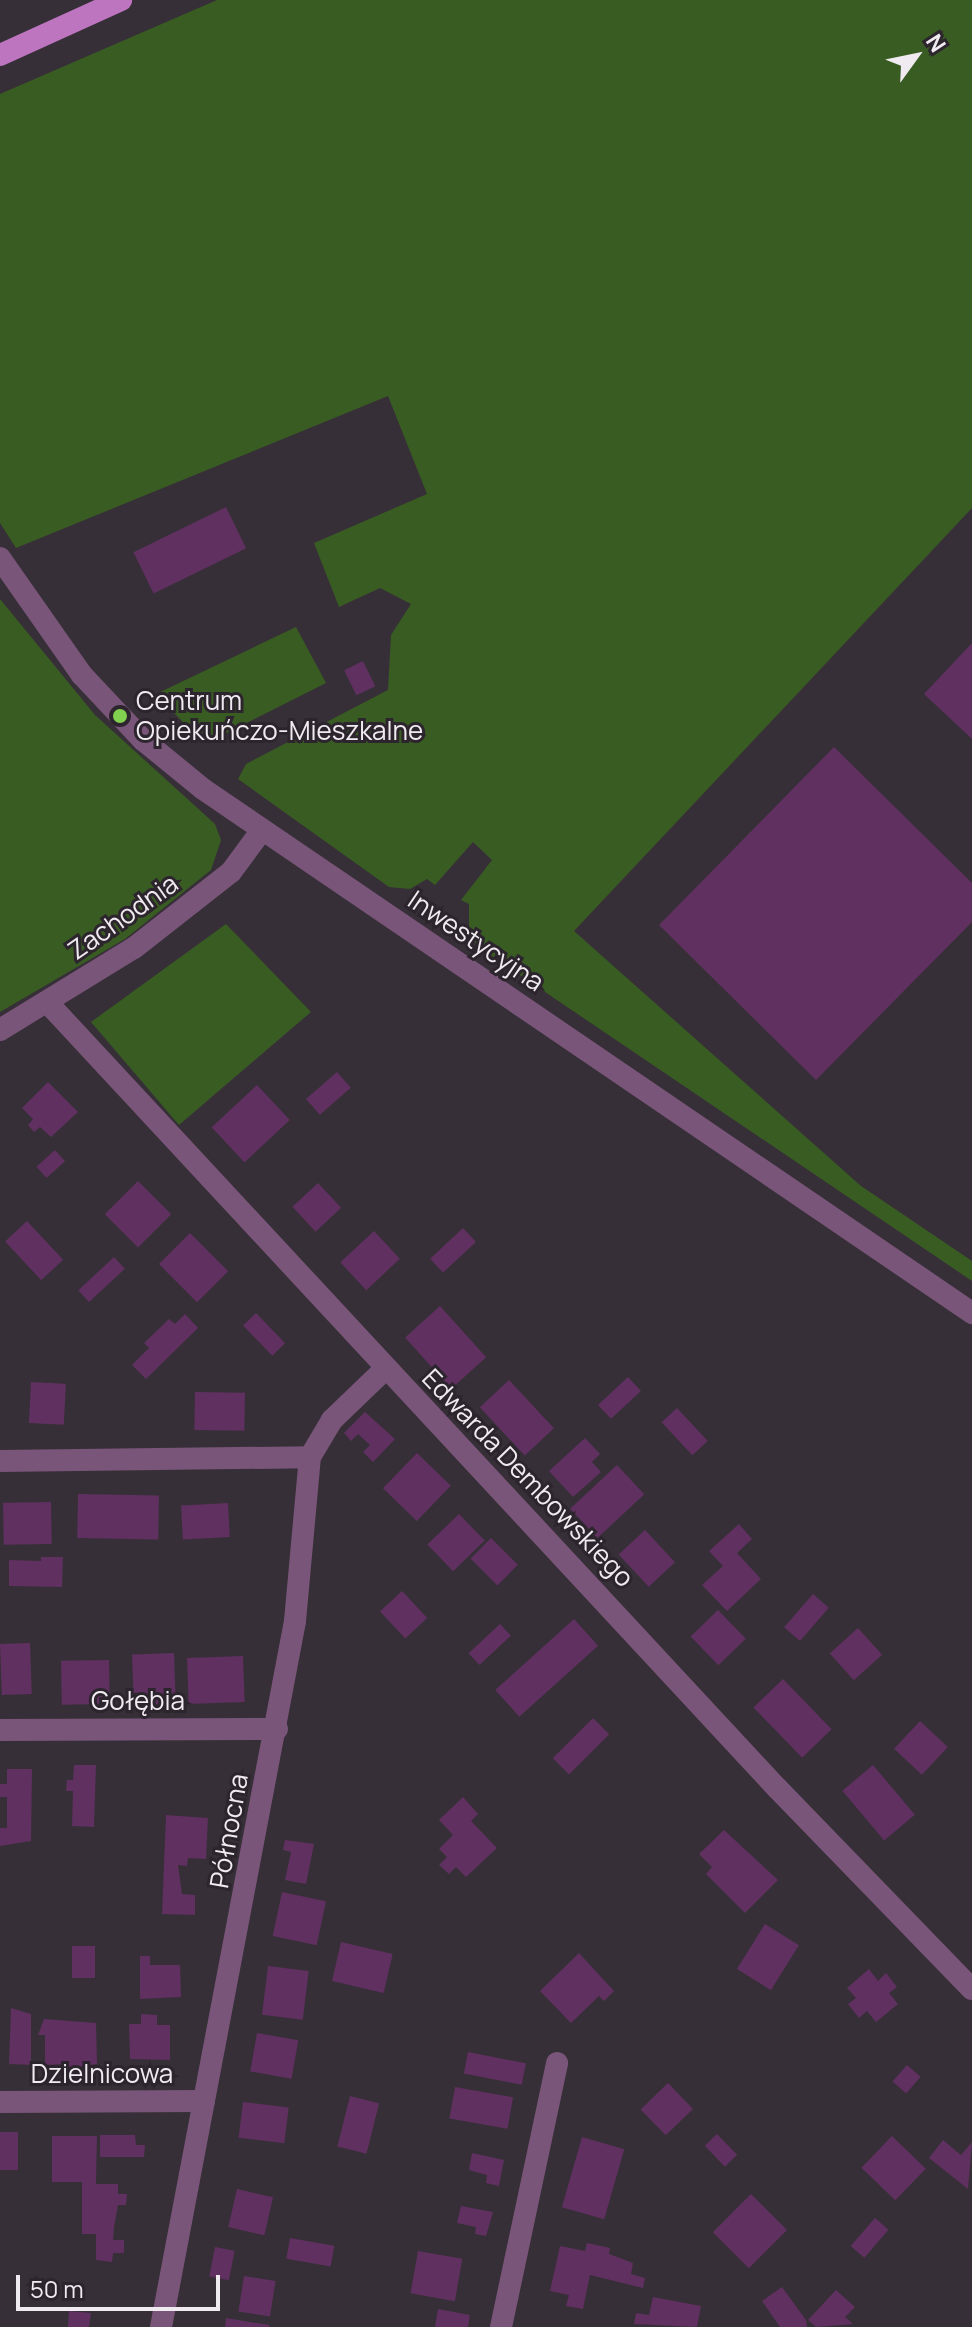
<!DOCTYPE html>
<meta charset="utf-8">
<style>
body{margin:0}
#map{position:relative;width:972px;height:2327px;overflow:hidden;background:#372f37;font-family:Manrope,sans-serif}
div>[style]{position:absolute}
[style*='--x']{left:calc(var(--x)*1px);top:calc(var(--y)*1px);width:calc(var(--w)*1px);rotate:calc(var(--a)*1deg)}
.green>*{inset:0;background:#395c23}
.building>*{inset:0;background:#5f3060;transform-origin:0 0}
.minor>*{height:22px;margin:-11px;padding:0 11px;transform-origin:11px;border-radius:11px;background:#795579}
.tertiary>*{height:22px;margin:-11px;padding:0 11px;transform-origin:11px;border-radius:11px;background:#795579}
.primary>*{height:22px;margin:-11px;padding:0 11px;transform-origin:11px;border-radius:11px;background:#be75c0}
.dots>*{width:22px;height:22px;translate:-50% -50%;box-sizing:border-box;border:4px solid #2d252d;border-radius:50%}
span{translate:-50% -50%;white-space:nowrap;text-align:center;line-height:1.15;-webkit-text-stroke:6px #2d252d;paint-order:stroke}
.poi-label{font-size:26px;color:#f0ebf0}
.left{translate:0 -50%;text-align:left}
.street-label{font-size:26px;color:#f0ebf0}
.north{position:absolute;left:876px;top:16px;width:80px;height:80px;-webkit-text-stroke:6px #2d252d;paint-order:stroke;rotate:57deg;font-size:22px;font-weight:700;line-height:32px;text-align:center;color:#f0ebf0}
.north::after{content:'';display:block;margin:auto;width:28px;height:36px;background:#f0ebf0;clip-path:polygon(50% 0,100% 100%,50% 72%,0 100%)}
.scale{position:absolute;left:16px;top:2275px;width:204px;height:36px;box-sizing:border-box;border:4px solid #f0ebf0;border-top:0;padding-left:10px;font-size:24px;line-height:28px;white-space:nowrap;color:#f0ebf0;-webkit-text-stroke:6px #2d252d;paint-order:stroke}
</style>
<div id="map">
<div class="green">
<div style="clip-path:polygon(217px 0,972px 0,972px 508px,574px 931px,861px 1186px,972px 1261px,972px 1281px,486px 952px,469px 937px,469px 904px,461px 900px,492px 860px,473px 842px,435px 885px,427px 879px,410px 889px,389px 887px,238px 779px,246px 764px,388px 690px,391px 635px,411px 604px,380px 588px,339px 607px,314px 543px,427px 494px,388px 396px,16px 548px,0 523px,0 94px)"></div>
<div style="clip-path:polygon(0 599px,95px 715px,215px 824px,221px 840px,211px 870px,125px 939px,0 1012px)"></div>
<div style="clip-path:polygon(296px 627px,326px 683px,213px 740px,200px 740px,156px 694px)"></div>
<div style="clip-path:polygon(226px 924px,311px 1012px,179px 1125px,91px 1022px)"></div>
</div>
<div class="building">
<div style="left:226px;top:507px;width:46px;height:103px;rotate:64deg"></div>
<div style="clip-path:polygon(972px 643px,972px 739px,924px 694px)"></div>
<div style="left:363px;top:661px;width:28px;height:21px;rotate:64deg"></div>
<div style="clip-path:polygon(834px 747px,972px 883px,972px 922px,816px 1080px,659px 925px)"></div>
<div style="left:337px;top:1072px;width:21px;height:41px;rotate:49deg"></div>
<div style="clip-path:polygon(48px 1082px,78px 1112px,51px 1137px,40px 1127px,34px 1132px,28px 1125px,33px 1119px,22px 1108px)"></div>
<div style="left:257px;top:1085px;width:48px;height:62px;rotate:47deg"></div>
<div style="left:55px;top:1150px;width:15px;height:25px;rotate:48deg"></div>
<div style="left:138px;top:1181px;width:47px;height:47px;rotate:45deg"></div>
<div style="left:318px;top:1183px;width:34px;height:35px;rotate:47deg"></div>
<div style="left:27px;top:1221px;width:53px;height:30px;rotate:47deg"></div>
<div style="left:463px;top:1228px;width:19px;height:45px;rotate:47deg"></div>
<div style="left:374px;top:1231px;width:38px;height:46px;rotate:47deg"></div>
<div style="left:190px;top:1233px;width:54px;height:44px;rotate:45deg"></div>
<div style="left:114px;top:1257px;width:16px;height:49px;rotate:47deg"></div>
<div style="left:440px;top:1306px;width:69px;height:47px;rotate:48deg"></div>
<div style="left:256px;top:1313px;width:42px;height:18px;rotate:46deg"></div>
<div style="clip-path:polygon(185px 1314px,198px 1328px,146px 1379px,132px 1365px,149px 1348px,144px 1343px,169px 1319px,175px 1324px)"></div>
<div style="left:628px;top:1377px;width:19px;height:41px;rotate:47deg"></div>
<div style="left:509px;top:1380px;width:66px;height:40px;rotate:47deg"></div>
<div style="left:31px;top:1382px;width:35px;height:41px;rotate:3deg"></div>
<div style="left:195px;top:1392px;width:50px;height:38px;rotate:1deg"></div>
<div style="left:677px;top:1408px;width:45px;height:21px;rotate:47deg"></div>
<div style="clip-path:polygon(365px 1412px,395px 1439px,373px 1462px,363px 1452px,370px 1445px,358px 1434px,351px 1441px,344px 1433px)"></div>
<div style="clip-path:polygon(585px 1438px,600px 1454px,592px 1462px,601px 1472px,573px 1497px,549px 1471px)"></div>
<div style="left:417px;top:1453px;width:47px;height:49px;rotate:44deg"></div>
<div style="left:617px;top:1465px;width:40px;height:64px;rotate:47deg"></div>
<div style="left:78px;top:1494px;width:81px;height:44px;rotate:1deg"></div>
<div style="left:51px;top:1502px;width:42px;height:48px;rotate:89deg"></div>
<div style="left:228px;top:1503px;width:34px;height:47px;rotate:87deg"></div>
<div style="left:459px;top:1514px;width:37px;height:44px;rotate:46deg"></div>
<div style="clip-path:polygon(739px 1524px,752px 1539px,737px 1553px,761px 1579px,727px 1611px,702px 1585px,723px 1566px,709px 1551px)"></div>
<div style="left:645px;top:1530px;width:44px;height:36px;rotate:47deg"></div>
<div style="left:491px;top:1538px;width:38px;height:29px;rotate:45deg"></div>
<div style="clip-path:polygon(41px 1557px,63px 1557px,62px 1587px,9px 1586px,9px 1560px,41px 1561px)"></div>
<div style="left:402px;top:1591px;width:37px;height:30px;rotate:47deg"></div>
<div style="left:813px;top:1594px;width:21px;height:44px;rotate:41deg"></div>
<div style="left:718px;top:1610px;width:40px;height:38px;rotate:46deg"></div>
<div style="left:574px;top:1619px;width:36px;height:106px;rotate:48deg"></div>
<div style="left:500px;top:1624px;width:16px;height:43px;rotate:47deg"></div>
<div style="left:858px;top:1628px;width:36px;height:38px;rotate:48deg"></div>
<div style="left:30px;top:1643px;width:51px;height:30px;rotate:88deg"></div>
<div style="left:174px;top:1653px;width:50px;height:42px;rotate:88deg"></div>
<div style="left:243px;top:1656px;width:46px;height:56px;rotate:88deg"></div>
<div style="left:109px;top:1660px;width:44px;height:48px;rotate:89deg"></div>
<div style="left:783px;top:1679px;width:70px;height:41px;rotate:46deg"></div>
<div style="left:593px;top:1718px;width:23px;height:57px;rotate:45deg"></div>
<div style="left:920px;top:1721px;width:38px;height:38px;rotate:43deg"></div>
<div style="clip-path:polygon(74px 1765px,96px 1765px,94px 1827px,72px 1826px,73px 1791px,66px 1791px,67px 1780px,73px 1780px)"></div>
<div style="left:873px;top:1765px;width:65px;height:40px;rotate:50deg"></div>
<div style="clip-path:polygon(7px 1769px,32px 1769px,31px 1841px,0 1846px,0 1828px,7px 1828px,7px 1797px,0 1797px,0 1784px,7px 1784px)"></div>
<div style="clip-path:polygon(463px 1797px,478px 1814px,471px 1821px,497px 1848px,466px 1877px,456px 1867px,449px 1874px,439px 1865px,447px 1857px,439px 1849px,453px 1835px,439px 1820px)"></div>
<div style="clip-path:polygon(166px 1815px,208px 1818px,206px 1859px,188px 1858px,187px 1866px,178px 1865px,182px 1894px,195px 1895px,195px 1915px,162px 1914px)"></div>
<div style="clip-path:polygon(724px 1830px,778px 1880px,745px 1913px,706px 1874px,712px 1867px,699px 1854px)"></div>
<div style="clip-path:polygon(285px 1840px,314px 1844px,306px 1884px,285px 1880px,291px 1852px,283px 1850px)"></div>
<div style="left:282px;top:1892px;width:45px;height:45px;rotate:12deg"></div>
<div style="left:765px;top:1924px;width:40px;height:53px;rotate:32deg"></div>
<div style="left:341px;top:1942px;width:53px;height:40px;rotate:13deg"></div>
<div style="left:72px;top:1946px;width:23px;height:32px"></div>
<div style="clip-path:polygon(579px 1953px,614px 1991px,604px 2001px,599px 1996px,571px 2023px,540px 1991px)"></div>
<div style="clip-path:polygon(140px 1956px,150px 1956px,150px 1965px,180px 1965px,181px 1997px,140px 1999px)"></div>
<div style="left:268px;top:1966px;width:41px;height:49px;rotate:7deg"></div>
<div style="clip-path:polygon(869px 1969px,878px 1981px,886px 1973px,897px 1987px,889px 1993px,898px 2004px,876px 2022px,867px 2011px,859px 2018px,848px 2004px,856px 1998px,847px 1988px)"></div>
<div style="clip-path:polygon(11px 2008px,31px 2014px,31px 2065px,9px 2064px)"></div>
<div style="clip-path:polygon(141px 2014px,157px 2015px,157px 2025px,170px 2025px,170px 2060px,130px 2059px,129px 2024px,141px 2024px)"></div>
<div style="clip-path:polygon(44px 2019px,96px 2023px,97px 2064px,65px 2069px,65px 2064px,45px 2065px,45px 2035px,38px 2035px)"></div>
<div style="left:257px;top:2033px;width:42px;height:39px;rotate:10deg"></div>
<div style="left:468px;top:2052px;width:59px;height:22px;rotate:11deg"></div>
<div style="left:907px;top:2065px;width:18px;height:22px;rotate:41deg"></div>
<div style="left:668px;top:2083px;width:36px;height:38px;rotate:46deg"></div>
<div style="left:455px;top:2087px;width:59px;height:32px;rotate:10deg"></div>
<div style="left:350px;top:2096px;width:30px;height:52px;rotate:14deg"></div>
<div style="left:243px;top:2102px;width:46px;height:36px;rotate:7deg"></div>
<div style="left:0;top:2132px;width:18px;height:38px"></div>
<div style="left:717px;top:2134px;width:29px;height:17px;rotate:46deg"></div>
<div style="clip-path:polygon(100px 2135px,135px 2135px,136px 2145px,145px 2145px,144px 2157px,100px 2157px)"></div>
<div style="clip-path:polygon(52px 2136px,97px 2136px,96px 2184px,118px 2184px,118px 2194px,127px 2194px,126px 2205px,118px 2205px,114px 2227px,113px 2240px,124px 2240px,124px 2253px,113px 2253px,112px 2262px,96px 2260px,96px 2234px,82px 2234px,82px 2182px,52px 2182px)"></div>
<div style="left:892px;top:2136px;width:47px;height:44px;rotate:44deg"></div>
<div style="left:582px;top:2137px;width:44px;height:73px;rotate:16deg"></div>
<div style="clip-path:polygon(943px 2140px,961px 2155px,972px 2142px,968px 2189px,929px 2158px)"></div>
<div style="clip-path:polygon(472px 2153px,504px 2160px,499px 2186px,486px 2183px,487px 2175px,469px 2170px)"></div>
<div style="left:237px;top:2189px;width:37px;height:39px;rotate:13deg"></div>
<div style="left:751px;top:2194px;width:51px;height:54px;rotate:45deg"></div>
<div style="clip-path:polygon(461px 2206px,493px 2212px,486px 2236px,475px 2234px,476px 2227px,457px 2223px)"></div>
<div style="left:875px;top:2218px;width:18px;height:37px;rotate:41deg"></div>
<div style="left:290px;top:2238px;width:45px;height:21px;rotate:10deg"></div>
<div style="clip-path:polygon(587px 2243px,610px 2248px,609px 2254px,633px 2263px,631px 2274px,645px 2278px,643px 2288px,590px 2275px,583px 2309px,566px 2306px,569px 2295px,550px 2291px,560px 2246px,585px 2251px)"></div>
<div style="left:215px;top:2247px;width:20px;height:30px;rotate:11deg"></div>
<div style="left:418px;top:2251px;width:45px;height:43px;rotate:10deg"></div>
<div style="left:244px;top:2276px;width:32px;height:36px;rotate:9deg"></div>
<div style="clip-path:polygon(782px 2287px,806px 2320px,807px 2327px,780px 2327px,762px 2301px)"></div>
<div style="clip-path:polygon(836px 2290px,855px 2307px,845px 2317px,853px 2324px,816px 2327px,808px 2320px)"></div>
<div style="clip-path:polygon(653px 2297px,701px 2306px,697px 2327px,634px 2324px,636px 2313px,649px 2315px)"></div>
<div style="clip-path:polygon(438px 2309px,470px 2315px,468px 2327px,435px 2327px)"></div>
<div style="clip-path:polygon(69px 2311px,91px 2313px,89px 2327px,68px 2327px)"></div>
<div style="clip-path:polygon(226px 2318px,269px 2325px,269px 2327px,225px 2327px)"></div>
</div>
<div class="minor">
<div style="--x:47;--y:1002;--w:1073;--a:47.12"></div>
<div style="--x:777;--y:1788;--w:280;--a:45.9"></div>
<div style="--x:0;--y:1030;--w:157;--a:-31.5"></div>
<div style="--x:134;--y:948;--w:123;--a:-38.1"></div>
<div style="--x:231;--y:872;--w:52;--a:-53.6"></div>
<div style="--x:0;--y:1461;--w:310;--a:-0.7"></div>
<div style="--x:0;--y:1730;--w:277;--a:-0.2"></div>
<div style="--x:0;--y:2102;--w:204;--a:-0.3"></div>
<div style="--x:161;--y:2327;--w:719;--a:-79.25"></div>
<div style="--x:295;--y:1621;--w:165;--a:-84.8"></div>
<div style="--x:310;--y:1457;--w:43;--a:-59.3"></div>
<div style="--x:332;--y:1420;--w:75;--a:-43.9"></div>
<div style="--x:501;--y:2327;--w:270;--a:-78"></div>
</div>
<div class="tertiary">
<div style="--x:0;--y:558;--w:143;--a:55"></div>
<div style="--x:82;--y:675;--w:89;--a:46.8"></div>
<div style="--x:143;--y:740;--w:77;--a:39.2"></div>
<div style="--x:203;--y:789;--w:931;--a:34.27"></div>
</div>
<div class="primary">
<div style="--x:0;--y:55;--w:133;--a:-24.4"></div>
</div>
<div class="dots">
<div style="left:120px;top:716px;background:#82d04f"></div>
</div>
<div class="poi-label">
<span class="left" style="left:136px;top:716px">Centrum<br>Opiekuńczo-Mieszkalne</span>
</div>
<div class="street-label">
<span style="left:123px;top:917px;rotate:-35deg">Zachodnia</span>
<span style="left:476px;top:941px;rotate:34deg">Inwestycyjna</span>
<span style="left:528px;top:1478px;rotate:46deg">Edwarda Dembowskiego</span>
<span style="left:138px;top:1701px">Gołębia</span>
<span style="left:229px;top:1831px;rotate:-80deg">Północna</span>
<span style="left:102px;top:2074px">Dzielnicowa</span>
</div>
<div class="north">N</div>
<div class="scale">50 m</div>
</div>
